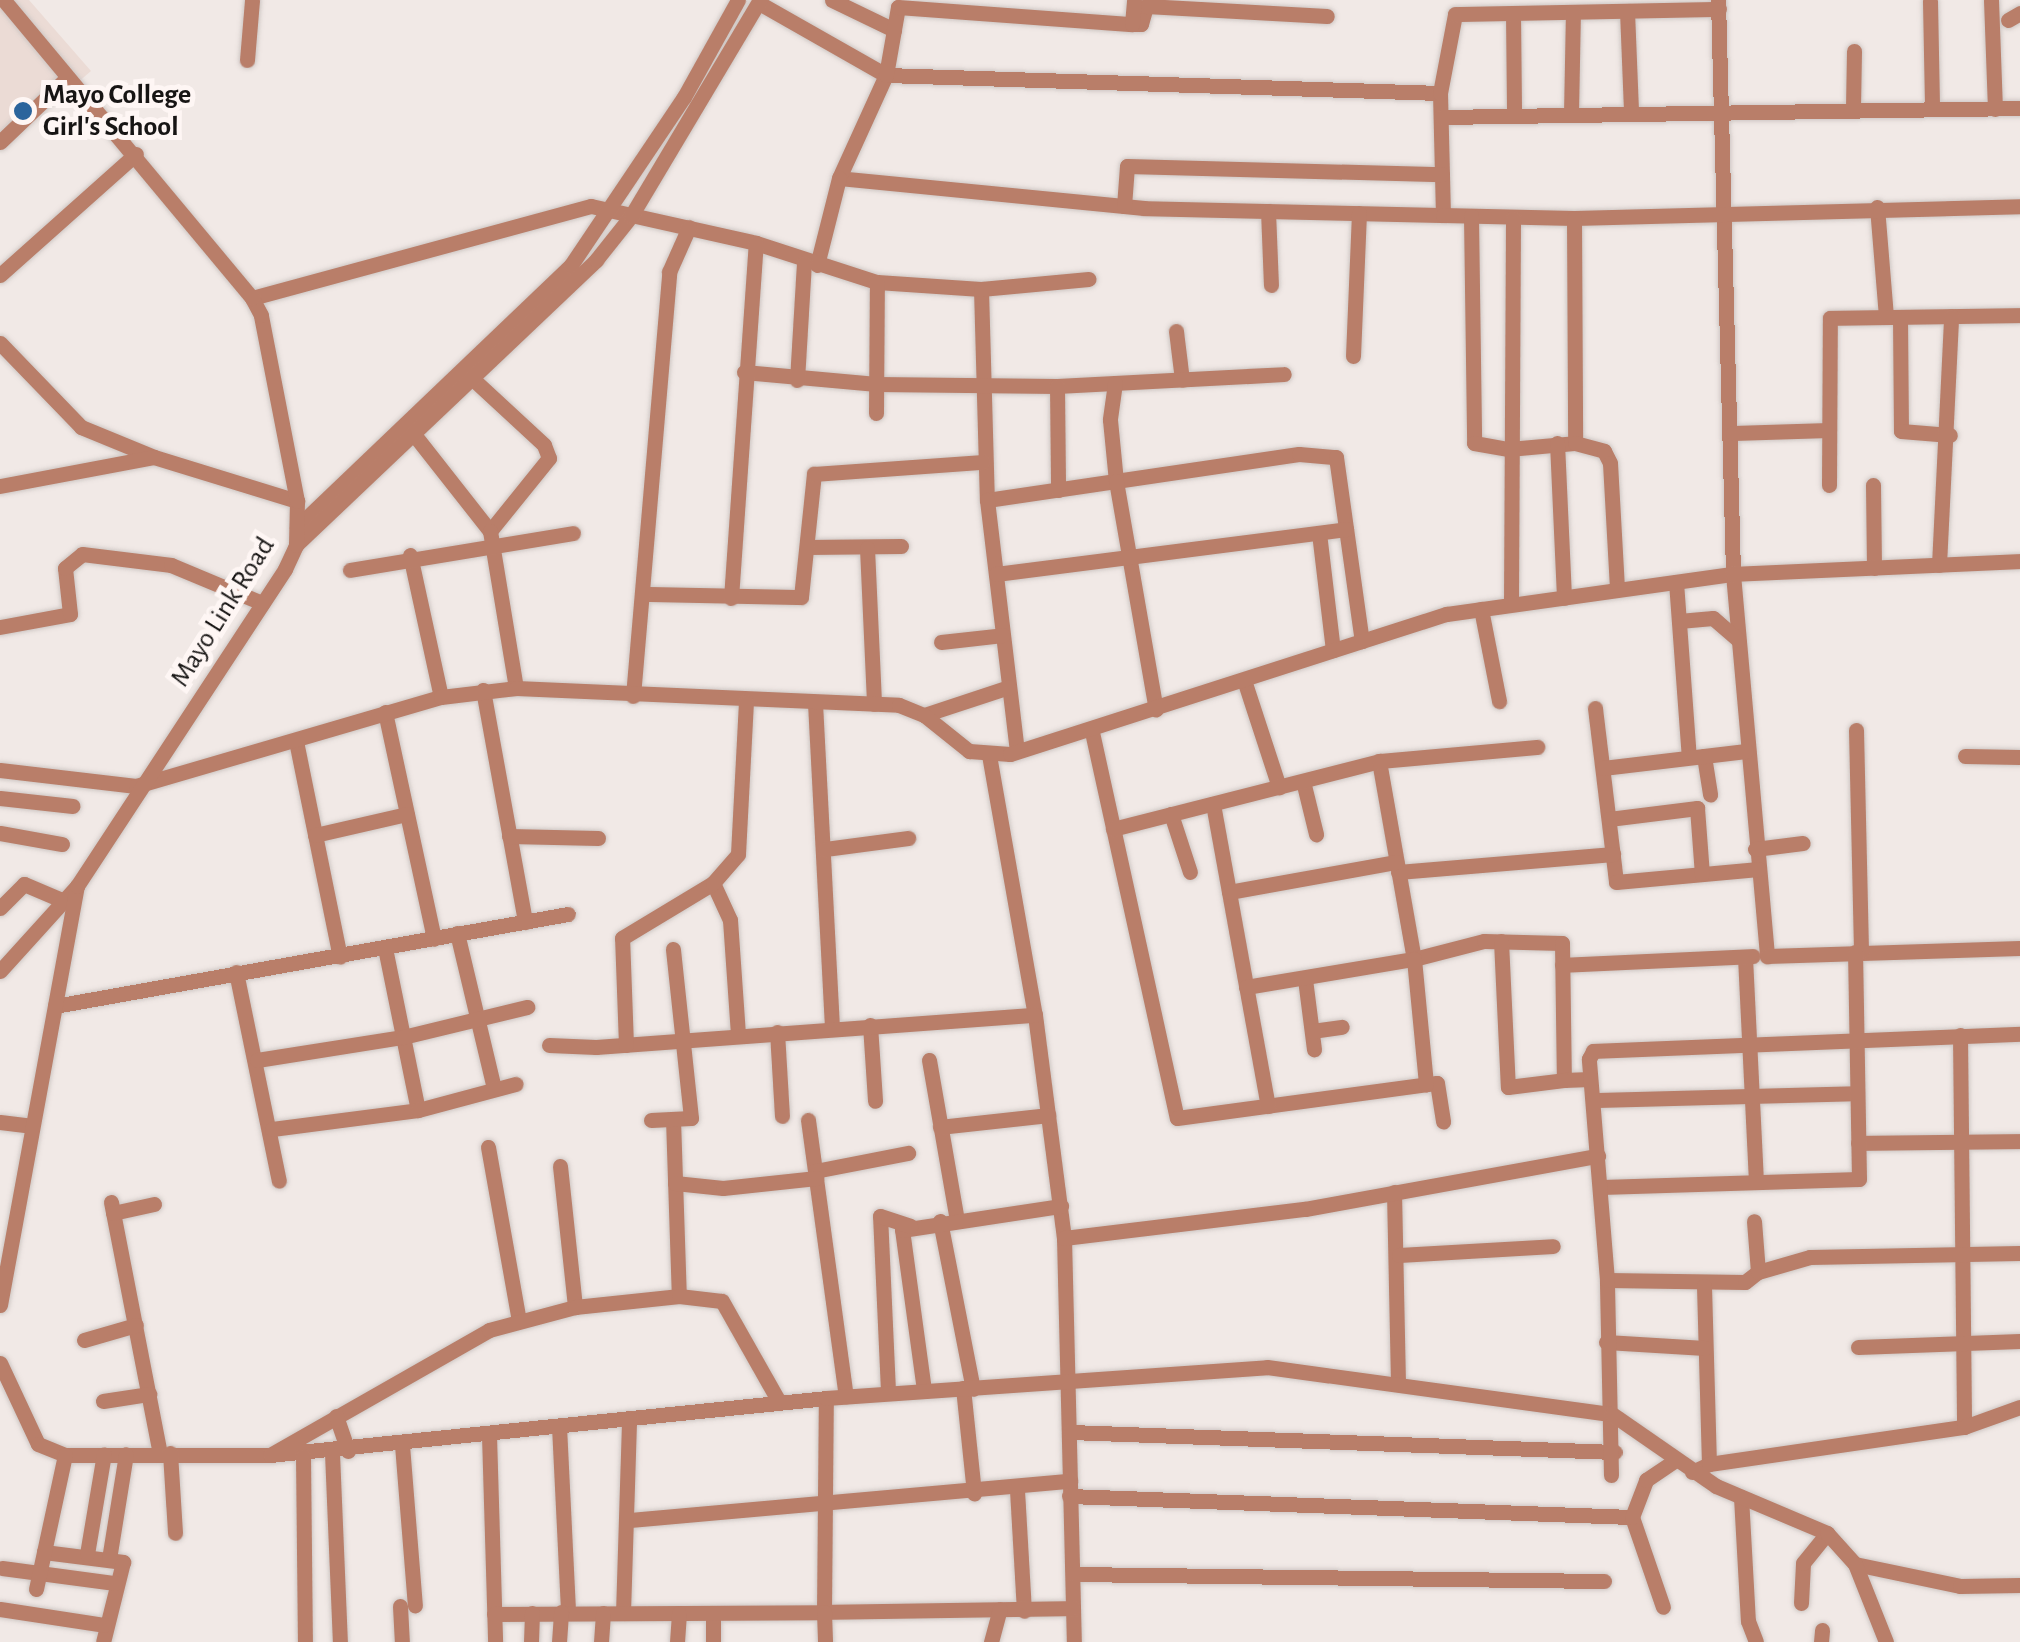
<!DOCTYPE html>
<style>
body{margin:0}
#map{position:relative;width:2020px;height:1642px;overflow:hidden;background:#f1e9e6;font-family:"Alegreya Sans",sans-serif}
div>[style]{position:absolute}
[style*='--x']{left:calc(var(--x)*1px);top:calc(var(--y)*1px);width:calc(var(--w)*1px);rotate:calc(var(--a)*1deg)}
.built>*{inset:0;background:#ebdbd5}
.roads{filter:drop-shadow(0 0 2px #cec7c4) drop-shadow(0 0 2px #cec7c4)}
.minor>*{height:15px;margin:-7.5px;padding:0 7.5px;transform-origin:7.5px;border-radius:7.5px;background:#b97e69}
.dots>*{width:28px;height:28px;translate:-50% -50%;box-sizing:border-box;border:5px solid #fef6f4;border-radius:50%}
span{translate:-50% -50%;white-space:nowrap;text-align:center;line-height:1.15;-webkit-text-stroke:10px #fef6f4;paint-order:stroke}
.poi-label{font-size:28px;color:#171514;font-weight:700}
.left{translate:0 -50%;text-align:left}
.street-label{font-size:28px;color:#171514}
</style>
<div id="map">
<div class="built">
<div style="clip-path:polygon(0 0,29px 0,91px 71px,0 150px)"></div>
</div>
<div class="roads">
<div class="minor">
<div style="--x:832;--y:0;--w:69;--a:25.8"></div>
<div style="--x:1718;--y:0;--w:574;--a:88.5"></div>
<div style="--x:1733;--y:574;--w:384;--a:84.9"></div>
<div style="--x:1767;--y:956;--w:253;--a:-1.8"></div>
<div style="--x:1991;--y:0;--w:109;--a:87.9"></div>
<div style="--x:1930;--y:1;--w:106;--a:88.9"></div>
<div style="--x:759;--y:3;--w:146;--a:29.6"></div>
<div style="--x:886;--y:75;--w:554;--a:1.86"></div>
<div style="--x:1440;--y:93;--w:122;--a:88.6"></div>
<div style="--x:1443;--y:215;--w:299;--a:-178.7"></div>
<div style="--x:1144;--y:208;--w:306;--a:-174.4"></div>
<div style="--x:839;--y:178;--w:113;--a:-65.5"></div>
<div style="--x:886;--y:75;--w:69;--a:-80"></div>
<div style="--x:898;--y:7;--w:235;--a:4.2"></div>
<div style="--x:1132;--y:24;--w:9;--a:0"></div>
<div style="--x:1141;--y:24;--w:19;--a:-74"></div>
<div style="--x:1146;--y:6;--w:181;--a:3.2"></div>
<div style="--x:1627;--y:11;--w:101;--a:87.7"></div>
<div style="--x:1513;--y:13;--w:102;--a:89.4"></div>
<div style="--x:2008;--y:20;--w:14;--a:-30"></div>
<div style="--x:1132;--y:24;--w:24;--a:-85"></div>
<div style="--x:247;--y:60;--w:60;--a:-85.2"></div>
<div style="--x:1440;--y:93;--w:80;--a:-79.2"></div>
<div style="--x:1455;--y:14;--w:264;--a:-1.1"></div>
<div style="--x:1853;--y:108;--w:57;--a:-89"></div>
<div style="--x:1571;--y:114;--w:102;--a:-88.9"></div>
<div style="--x:1441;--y:117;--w:579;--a:-0.89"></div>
<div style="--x:0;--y:142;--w:93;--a:-43.7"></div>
<div style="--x:1124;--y:206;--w:40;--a:-85.7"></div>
<div style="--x:1127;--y:166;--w:315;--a:1.5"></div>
<div style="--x:1877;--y:207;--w:110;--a:85.3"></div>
<div style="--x:1268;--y:211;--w:74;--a:87.7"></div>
<div style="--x:1443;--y:215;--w:131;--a:1.3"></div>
<div style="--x:1574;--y:218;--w:446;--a:-1.5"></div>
<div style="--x:1471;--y:216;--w:227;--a:89.2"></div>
<div style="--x:1474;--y:443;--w:35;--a:10"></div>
<div style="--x:1508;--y:449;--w:67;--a:-5.1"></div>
<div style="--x:1574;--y:218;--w:225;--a:89.7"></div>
<div style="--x:1575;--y:443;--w:30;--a:15"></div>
<div style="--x:1604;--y:451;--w:13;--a:63"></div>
<div style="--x:1610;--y:463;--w:126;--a:86.8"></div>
<div style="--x:817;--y:265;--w:90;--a:-75.8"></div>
<div style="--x:0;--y:275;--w:182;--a:-41.7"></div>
<div style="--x:981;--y:289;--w:211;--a:88.4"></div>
<div style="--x:987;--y:500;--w:315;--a:-8.4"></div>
<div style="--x:1299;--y:454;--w:37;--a:5"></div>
<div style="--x:1336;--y:457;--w:186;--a:82"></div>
<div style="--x:252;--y:298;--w:351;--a:-15.2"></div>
<div style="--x:591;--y:206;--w:169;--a:12.6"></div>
<div style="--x:756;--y:243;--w:127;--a:17.9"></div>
<div style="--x:877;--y:282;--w:104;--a:3.9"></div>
<div style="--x:981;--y:289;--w:108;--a:-5.3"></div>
<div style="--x:1900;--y:317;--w:114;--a:89.5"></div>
<div style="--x:1901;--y:431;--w:49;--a:4.7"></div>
<div style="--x:1176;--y:331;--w:49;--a:83"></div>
<div style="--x:0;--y:343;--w:117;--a:46"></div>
<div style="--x:81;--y:427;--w:79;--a:22.3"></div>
<div style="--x:154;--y:457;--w:150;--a:17.1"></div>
<div style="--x:1353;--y:356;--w:143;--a:-87.6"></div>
<div style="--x:744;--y:372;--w:133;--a:5.2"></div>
<div style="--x:876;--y:384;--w:181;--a:0.6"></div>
<div style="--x:1057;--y:386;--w:227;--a:-3"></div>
<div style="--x:797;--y:380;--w:117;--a:-86.6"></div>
<div style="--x:475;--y:381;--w:94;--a:42.8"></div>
<div style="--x:544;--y:445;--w:14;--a:69"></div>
<div style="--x:549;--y:458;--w:94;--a:128.9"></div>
<div style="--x:1115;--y:383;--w:37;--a:98"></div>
<div style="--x:1110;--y:420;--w:61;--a:84.4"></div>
<div style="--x:1116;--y:481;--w:232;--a:80.1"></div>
<div style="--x:1057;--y:386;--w:104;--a:89.4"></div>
<div style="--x:876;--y:413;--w:131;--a:-89.6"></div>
<div style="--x:1733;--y:433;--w:96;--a:-1.8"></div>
<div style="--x:416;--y:437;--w:120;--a:51.8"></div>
<div style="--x:490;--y:531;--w:159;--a:80.6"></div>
<div style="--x:1557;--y:443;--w:155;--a:87.4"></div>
<div style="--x:1829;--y:485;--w:167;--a:-89.7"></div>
<div style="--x:1830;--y:318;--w:190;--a:-0.9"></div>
<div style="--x:1873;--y:485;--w:83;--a:89.3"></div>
<div style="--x:0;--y:486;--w:156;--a:-10.7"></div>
<div style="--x:987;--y:500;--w:253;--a:83.2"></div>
<div style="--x:297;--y:527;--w:379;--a:-43.7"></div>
<div style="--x:571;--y:265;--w:202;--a:-56.1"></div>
<div style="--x:684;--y:97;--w:111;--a:-60.9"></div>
<div style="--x:1319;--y:533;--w:118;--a:83.2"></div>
<div style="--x:296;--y:545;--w:414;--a:-43.5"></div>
<div style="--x:596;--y:260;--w:56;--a:-51.5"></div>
<div style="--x:631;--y:216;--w:252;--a:-59.2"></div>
<div style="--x:807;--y:547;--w:94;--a:-0.6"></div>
<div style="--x:867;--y:548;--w:156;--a:87.4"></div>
<div style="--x:410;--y:555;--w:145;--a:77.7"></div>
<div style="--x:1939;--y:565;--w:249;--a:-87.2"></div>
<div style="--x:350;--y:570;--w:226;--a:-9.4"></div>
<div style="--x:996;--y:574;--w:353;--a:-7.3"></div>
<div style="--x:1676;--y:582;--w:175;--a:85.8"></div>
<div style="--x:645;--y:594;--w:156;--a:1.1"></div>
<div style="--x:801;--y:597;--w:124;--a:-84"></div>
<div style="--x:814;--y:474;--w:169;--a:-4.1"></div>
<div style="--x:731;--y:598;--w:356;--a:-86"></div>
<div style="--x:1511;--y:603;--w:385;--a:-89.7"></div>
<div style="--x:1481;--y:609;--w:94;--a:78.9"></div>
<div style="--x:1679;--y:621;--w:34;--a:-5"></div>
<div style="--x:1713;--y:618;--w:33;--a:41"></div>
<div style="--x:0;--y:627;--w:71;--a:-10.5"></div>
<div style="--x:70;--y:614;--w:46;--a:-96.2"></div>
<div style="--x:65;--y:568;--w:22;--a:-39"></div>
<div style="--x:82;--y:554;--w:90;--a:7"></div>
<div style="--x:171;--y:565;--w:99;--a:22.7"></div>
<div style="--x:941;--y:642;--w:62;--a:-6.4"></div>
<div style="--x:1244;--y:680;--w:113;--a:71.9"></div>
<div style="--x:483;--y:690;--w:236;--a:79.7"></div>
<div style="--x:633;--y:696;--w:426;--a:-85.1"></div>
<div style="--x:669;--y:272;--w:49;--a:-66"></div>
<div style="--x:815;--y:703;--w:325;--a:87"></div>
<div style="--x:1595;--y:708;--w:175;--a:83.1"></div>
<div style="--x:1616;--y:882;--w:143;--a:-5.2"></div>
<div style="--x:385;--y:712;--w:232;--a:77.8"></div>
<div style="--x:924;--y:715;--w:89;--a:-18.2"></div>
<div style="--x:1856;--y:730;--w:222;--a:88.7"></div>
<div style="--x:1092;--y:732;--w:395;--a:77.6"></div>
<div style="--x:1177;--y:1118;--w:262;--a:-7.7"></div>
<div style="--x:1437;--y:1083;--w:39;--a:81"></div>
<div style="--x:296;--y:741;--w:220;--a:78.5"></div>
<div style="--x:989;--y:755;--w:264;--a:80"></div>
<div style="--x:1035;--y:1015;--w:225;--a:82.6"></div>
<div style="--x:1064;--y:1238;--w:404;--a:88.6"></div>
<div style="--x:1704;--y:756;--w:39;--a:81"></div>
<div style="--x:1965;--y:756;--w:55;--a:1"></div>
<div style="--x:1379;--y:761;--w:201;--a:80"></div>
<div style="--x:1414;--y:959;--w:72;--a:-14.4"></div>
<div style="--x:1484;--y:941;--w:78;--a:1.5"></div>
<div style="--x:1562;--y:943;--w:137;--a:89.2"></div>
<div style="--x:1564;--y:1080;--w:26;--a:-2"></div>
<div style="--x:1603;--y:768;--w:144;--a:-6.8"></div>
<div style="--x:0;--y:770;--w:137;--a:6.7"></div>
<div style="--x:136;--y:786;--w:318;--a:-16.3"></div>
<div style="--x:441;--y:697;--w:76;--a:-6.8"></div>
<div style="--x:516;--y:688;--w:383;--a:2.5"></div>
<div style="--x:899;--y:705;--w:27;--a:22"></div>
<div style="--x:924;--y:715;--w:58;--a:38.7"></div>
<div style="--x:969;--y:751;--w:41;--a:4.2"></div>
<div style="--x:1010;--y:754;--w:459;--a:-17.8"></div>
<div style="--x:1447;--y:614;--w:289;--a:-8"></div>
<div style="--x:1733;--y:574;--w:287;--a:-2.6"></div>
<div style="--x:1303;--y:781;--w:55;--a:76.2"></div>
<div style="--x:0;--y:798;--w:73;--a:6.3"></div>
<div style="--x:1213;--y:804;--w:307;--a:79.7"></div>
<div style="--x:1171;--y:814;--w:61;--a:71.9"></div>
<div style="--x:1609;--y:819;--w:89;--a:-7.1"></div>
<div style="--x:1697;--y:808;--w:66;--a:85.7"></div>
<div style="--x:1113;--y:829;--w:275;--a:-14.3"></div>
<div style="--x:1379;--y:761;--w:159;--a:-5.1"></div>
<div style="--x:0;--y:833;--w:63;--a:10.1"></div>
<div style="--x:315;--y:835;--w:94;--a:-12.9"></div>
<div style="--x:509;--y:836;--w:89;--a:1.3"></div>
<div style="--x:825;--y:849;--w:84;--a:-7.5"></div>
<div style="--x:1755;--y:849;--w:48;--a:-7.1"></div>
<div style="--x:1398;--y:872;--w:216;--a:-4.8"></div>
<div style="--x:713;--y:883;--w:41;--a:65.3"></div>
<div style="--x:730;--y:920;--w:114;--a:86"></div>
<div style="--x:1229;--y:892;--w:170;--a:-10.2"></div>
<div style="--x:0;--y:908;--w:34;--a:-45"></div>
<div style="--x:24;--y:884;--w:39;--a:23"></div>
<div style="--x:457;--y:933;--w:159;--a:76.6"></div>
<div style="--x:1501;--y:941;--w:146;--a:87.3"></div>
<div style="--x:1508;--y:1087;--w:56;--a:-7.1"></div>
<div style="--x:385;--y:948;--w:165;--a:78.5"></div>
<div style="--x:1745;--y:957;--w:225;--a:87.2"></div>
<div style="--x:1562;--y:965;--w:191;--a:-2.7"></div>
<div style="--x:0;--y:971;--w:115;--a:-47.8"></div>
<div style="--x:236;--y:972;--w:213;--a:78.4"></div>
<div style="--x:1305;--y:979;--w:71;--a:82.7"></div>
<div style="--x:1246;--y:987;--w:170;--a:-9.5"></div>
<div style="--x:1414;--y:959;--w:126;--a:84.5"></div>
<div style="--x:55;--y:1006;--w:521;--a:-10.17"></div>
<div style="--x:870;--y:1025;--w:76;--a:86.2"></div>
<div style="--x:1312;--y:1031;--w:30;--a:-8"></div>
<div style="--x:777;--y:1032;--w:84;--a:86.6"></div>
<div style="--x:1960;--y:1035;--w:392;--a:89.4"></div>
<div style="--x:549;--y:1045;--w:47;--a:2.4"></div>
<div style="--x:596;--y:1047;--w:440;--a:-4.2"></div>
<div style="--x:626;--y:1045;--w:107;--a:-92.1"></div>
<div style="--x:622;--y:938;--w:106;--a:-31.1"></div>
<div style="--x:713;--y:883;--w:38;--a:-49"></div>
<div style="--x:738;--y:854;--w:152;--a:-87"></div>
<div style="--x:257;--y:1060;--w:148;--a:-9"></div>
<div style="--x:403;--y:1037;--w:128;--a:-13.6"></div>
<div style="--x:929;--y:1060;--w:162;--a:80.1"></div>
<div style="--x:1595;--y:1100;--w:262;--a:-1.5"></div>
<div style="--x:673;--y:1119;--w:177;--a:88.1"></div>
<div style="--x:651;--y:1120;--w:40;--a:-2.9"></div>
<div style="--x:691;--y:1118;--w:170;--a:-96.1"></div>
<div style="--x:808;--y:1120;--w:279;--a:82.2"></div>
<div style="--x:0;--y:1122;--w:31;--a:7"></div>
<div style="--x:940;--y:1127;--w:109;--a:-6.3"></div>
<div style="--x:272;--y:1129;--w:147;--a:-7.4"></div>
<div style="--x:418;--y:1110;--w:101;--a:-14.9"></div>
<div style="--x:1858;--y:1143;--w:162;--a:-0.7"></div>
<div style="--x:488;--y:1147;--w:177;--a:79.9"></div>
<div style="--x:560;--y:1166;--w:142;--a:83.9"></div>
<div style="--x:815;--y:1171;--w:95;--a:-11"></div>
<div style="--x:675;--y:1183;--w:48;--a:5.9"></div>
<div style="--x:723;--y:1188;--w:94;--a:-6.1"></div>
<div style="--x:1601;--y:1187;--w:258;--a:-1.8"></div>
<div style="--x:1859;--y:1179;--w:227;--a:-91"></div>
<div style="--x:1394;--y:1192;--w:188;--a:88.8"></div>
<div style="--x:111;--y:1202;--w:256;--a:79"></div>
<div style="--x:113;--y:1213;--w:42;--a:-12.4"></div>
<div style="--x:940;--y:1221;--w:171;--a:78.9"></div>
<div style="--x:1064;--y:1238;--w:243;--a:-6.9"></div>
<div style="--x:1305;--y:1209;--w:298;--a:-10.3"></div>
<div style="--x:1399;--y:1255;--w:154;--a:-3.3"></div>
<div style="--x:1758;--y:1272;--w:54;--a:-16.1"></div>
<div style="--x:1810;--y:1257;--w:210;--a:-1.1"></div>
<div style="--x:1607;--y:1280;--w:138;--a:0.8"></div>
<div style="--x:1745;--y:1282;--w:16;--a:-38"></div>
<div style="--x:1758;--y:1272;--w:51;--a:-94.5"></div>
<div style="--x:1704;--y:1286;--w:178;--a:88.4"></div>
<div style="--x:0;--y:1305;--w:426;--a:-79.6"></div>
<div style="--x:77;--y:886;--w:379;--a:-56.7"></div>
<div style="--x:285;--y:569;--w:26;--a:-65"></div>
<div style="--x:296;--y:545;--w:44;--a:-88.7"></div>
<div style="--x:297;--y:501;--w:189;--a:-101"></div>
<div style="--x:261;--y:315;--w:19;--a:-118"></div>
<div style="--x:252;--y:298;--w:388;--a:-129.8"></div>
<div style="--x:84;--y:1340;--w:54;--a:-16.1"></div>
<div style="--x:1606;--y:1342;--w:99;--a:3.5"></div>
<div style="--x:1858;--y:1347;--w:162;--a:-2.1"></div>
<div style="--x:0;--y:1363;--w:89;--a:64.9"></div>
<div style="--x:38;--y:1444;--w:29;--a:22"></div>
<div style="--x:65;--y:1455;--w:205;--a:0"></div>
<div style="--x:270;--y:1455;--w:252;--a:-29.7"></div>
<div style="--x:489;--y:1330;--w:89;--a:-15"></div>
<div style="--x:575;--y:1307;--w:105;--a:-6"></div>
<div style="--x:679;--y:1296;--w:43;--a:6.6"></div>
<div style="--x:722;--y:1301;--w:114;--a:60.5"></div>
<div style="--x:963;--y:1388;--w:106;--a:84"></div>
<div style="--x:924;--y:1390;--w:162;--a:-97.8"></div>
<div style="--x:902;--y:1230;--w:161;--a:-8.6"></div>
<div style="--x:888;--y:1391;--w:175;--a:-92.6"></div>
<div style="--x:880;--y:1216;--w:32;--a:18"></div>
<div style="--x:103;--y:1401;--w:47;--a:-8.7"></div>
<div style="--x:336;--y:1416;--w:37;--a:71"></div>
<div style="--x:559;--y:1426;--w:186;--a:87.2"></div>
<div style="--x:1070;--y:1432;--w:545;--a:2.1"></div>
<div style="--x:489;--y:1435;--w:207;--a:88.3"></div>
<div style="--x:402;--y:1445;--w:161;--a:85.4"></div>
<div style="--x:170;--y:1453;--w:80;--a:86.4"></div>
<div style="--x:332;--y:1453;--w:189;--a:87.6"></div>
<div style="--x:270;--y:1455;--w:559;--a:-5.85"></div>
<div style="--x:303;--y:1456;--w:186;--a:89.4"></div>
<div style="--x:1692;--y:1472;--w:19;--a:-25"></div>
<div style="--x:1709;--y:1464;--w:258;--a:-8.3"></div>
<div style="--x:1964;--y:1427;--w:59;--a:-19.7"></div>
<div style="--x:1611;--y:1475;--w:195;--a:-91.2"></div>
<div style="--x:1607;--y:1280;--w:222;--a:-94.7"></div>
<div style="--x:1589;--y:1059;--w:9;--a:-63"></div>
<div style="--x:1593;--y:1051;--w:427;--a:-2.3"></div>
<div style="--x:1017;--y:1490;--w:121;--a:86.7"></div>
<div style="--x:1069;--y:1496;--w:563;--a:2.14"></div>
<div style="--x:1632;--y:1517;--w:95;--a:71"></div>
<div style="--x:1741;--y:1497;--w:124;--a:86.8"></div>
<div style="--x:1748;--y:1621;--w:22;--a:69"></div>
<div style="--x:1632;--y:1517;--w:40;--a:-69"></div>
<div style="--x:1646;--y:1480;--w:36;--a:-34"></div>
<div style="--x:629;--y:1520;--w:443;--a:-5.1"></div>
<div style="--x:44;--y:1552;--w:80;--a:7.2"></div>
<div style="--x:123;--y:1562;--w:82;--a:104"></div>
<div style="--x:87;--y:1554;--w:101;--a:-80.4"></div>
<div style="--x:109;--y:1559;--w:106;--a:-80.8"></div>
<div style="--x:1855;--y:1564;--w:107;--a:11.8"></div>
<div style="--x:1960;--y:1586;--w:60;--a:-1"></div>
<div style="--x:2;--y:1568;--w:114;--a:7.6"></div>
<div style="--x:1073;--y:1574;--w:531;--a:0.76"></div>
<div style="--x:36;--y:1589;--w:137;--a:-77.8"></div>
<div style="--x:1801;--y:1603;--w:40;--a:-87.1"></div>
<div style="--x:1803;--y:1563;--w:38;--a:-51"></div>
<div style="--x:400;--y:1606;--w:36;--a:87"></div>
<div style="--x:1073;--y:1608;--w:249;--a:179.1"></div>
<div style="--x:824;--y:1612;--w:214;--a:-89.5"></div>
<div style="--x:826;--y:1398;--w:442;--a:-4"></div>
<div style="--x:1267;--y:1367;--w:348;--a:7.8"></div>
<div style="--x:1612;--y:1414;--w:126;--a:34.7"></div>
<div style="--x:1716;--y:1486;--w:121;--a:22.9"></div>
<div style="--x:1827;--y:1533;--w:42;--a:47.9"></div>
<div style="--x:1855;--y:1564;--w:84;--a:68.3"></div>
<div style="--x:0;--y:1609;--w:105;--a:8.7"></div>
<div style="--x:623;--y:1613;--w:195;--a:-88.2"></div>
<div style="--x:713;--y:1613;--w:29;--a:90"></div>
<div style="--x:494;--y:1614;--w:330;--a:-0.3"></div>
<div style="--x:824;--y:1612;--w:30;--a:88"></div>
<div style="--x:531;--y:1642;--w:29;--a:-88"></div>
<div style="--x:559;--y:1642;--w:30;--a:-86"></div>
<div style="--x:601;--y:1642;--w:29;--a:-86"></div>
<div style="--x:677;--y:1642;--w:29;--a:-86"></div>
<div style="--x:991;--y:1642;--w:34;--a:-75"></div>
<div style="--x:1821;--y:1642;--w:12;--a:-85"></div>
</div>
</div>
<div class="dots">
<div style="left:23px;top:111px;background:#2b649c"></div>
</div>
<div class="poi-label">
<span class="left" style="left:43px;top:111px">Mayo College<br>Girl's School</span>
</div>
<div class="street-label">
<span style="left:223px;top:612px;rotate:-58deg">Mayo Link Road</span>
</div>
</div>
